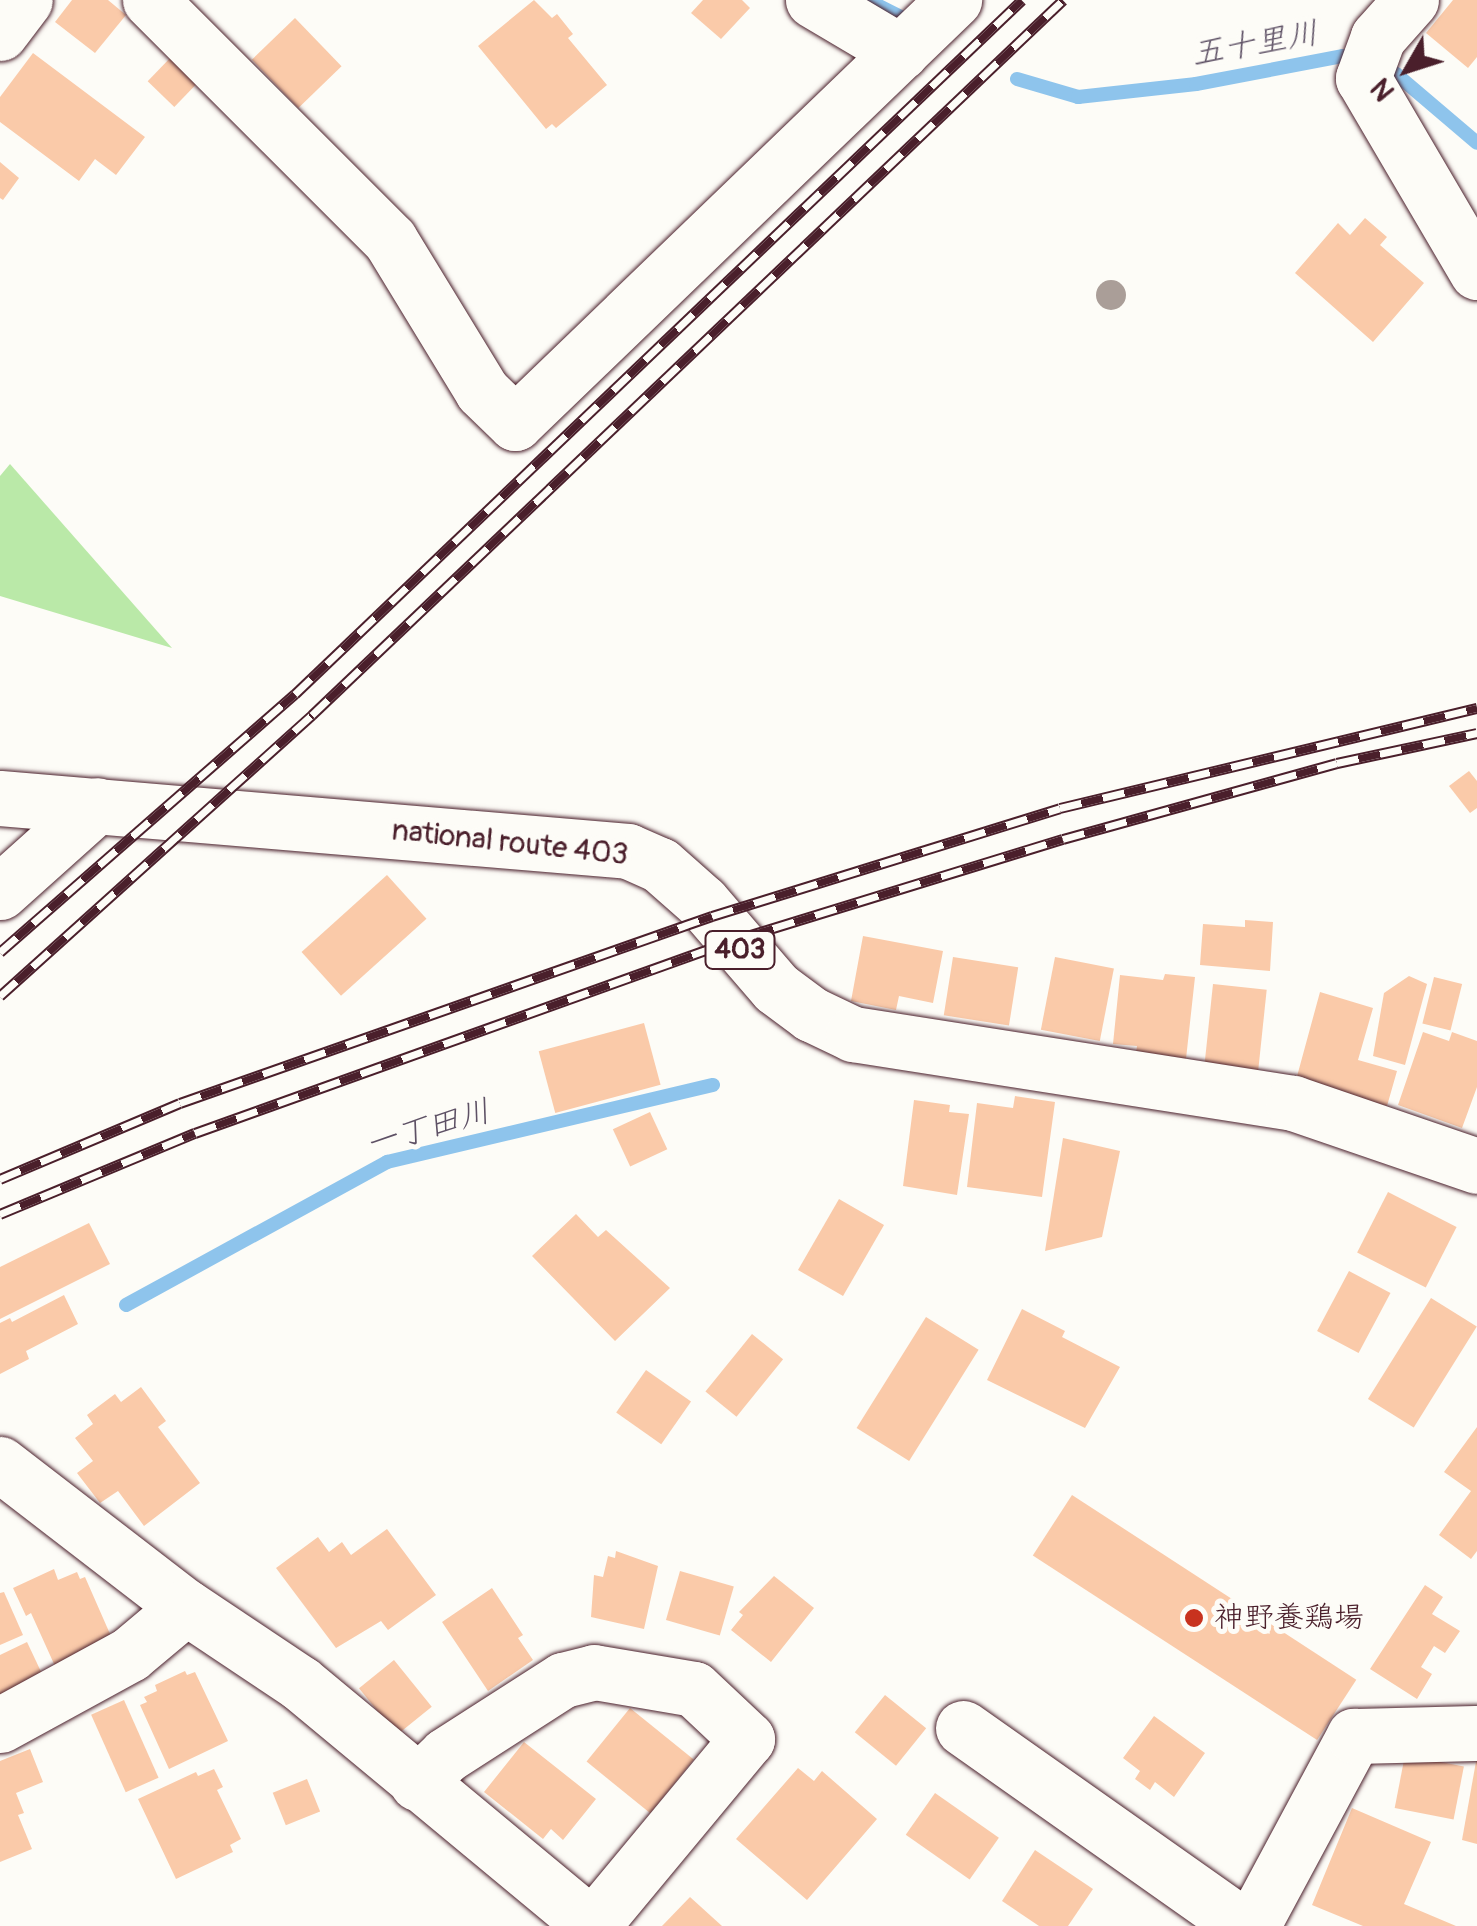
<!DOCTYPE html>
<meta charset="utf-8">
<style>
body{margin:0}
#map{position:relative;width:1477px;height:1926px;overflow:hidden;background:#fdfcf7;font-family:Pangolin,"Klee One",sans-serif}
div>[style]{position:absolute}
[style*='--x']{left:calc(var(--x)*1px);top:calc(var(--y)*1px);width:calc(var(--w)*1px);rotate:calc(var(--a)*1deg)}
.green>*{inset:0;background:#bae9a8}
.stream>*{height:14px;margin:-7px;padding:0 7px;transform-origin:7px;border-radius:7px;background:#8ec4ec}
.building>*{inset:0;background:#facaa9;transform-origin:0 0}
.roads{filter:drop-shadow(0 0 2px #4a1f2b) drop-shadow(0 0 2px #4a1f2b)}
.minor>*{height:55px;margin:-27.5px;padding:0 27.5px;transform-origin:27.5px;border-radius:27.5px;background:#fdfcf7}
.highway>*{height:55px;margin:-27.5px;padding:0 27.5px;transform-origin:27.5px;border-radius:27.5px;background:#fdfcf7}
.rail>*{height:11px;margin-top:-5.5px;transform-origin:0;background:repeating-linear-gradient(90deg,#fdfcf7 0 22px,#4a1f2b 0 44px);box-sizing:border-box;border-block:2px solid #4a1f2b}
.trees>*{width:30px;height:30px;margin:-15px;border-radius:50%;background:#aa9e98}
.dots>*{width:28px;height:28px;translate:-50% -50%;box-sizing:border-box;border:5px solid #fdfcf7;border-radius:50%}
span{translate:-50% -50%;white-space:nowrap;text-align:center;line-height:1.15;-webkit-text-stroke:10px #fdfcf7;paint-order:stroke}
.shield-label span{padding:2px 8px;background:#fdfcf7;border:2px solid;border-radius:8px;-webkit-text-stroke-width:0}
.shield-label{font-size:28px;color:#4a1f2b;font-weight:700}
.street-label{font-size:30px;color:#4a1f2b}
.poi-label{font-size:30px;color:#4a1f2b}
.left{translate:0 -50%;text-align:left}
.water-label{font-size:32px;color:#5e5165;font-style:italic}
.north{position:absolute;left:1357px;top:20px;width:100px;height:100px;-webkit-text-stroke:8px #fdfcf7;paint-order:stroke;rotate:231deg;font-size:28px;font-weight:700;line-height:40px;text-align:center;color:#4a1f2b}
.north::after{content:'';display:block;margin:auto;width:35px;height:45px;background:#4a1f2b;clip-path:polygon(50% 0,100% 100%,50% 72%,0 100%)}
</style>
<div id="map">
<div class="green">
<div style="clip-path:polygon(10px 464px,172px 648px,0 596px,0 476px)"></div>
</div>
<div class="stream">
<div style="--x:867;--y:0;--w:40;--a:26.6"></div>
<div style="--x:1379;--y:68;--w:18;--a:19"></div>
<div style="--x:1396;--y:74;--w:106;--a:40.4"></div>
<div style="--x:1017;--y:79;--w:64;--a:16.4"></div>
<div style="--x:1078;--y:97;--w:119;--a:-6.3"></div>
<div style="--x:1196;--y:84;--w:150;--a:-10.8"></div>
<div style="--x:1343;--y:56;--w:16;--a:18"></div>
<div style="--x:126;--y:1305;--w:298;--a:-28.7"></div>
<div style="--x:387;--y:1162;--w:335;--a:-13.3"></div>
</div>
<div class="building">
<div style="clip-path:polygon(72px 0,108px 0,126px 15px,95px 53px,55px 22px)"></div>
<div style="clip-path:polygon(534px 0,552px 18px,557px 14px,573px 34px,568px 38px,607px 85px,556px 128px,552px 124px,546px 129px,478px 46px)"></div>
<div style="clip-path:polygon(703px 0,742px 0,750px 8px,721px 39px,691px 13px)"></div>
<div style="clip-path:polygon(1453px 0,1477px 0,1477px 57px,1468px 68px,1426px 33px)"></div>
<div style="left:295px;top:18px;width:67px;height:60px;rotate:46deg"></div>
<div style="clip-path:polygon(33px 53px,145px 137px,116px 175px,95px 159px,79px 181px,0 122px,0 97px)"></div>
<div style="left:172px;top:56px;width:37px;height:35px;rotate:44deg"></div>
<div style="clip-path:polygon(0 162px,19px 178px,3px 200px,0 198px)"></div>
<div style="clip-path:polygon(1365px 218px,1387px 237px,1380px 245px,1424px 283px,1373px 342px,1295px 273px,1338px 223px,1350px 235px)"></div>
<div style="clip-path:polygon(1469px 771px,1477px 781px,1477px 808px,1470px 813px,1449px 786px)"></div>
<div style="left:387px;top:875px;width:59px;height:115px;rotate:48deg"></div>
<div style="clip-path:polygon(1245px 920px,1273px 922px,1270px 971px,1200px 965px,1203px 924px,1245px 927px)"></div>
<div style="clip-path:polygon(863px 936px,943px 951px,933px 1003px,899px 996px,896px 1010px,851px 1001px)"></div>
<div style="left:953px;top:957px;width:66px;height:59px;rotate:9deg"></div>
<div style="left:1055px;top:957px;width:60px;height:74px;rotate:11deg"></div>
<div style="clip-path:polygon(1165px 974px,1195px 977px,1186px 1059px,1136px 1053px,1137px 1046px,1113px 1044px,1120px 975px,1163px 980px)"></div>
<div style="clip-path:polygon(1409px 976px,1427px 984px,1405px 1065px,1373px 1056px,1384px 993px)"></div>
<div style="left:1434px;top:977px;width:29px;height:48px;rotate:14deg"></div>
<div style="left:1213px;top:984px;width:54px;height:81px;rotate:6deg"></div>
<div style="clip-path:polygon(1320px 992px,1373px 1008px,1358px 1060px,1397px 1071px,1387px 1106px,1296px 1080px)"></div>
<div style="left:644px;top:1023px;width:64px;height:109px;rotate:75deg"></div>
<div style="clip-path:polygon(1423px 1032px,1449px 1041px,1452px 1032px,1477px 1041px,1477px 1087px,1462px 1128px,1398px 1105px)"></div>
<div style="clip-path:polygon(1015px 1096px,1055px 1102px,1042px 1197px,967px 1187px,977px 1103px,1013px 1108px)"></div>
<div style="clip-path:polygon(914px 1100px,950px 1105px,949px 1112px,969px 1114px,957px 1195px,903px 1186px)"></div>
<div style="left:650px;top:1112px;width:41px;height:41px;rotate:65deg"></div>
<div style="clip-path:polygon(1063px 1138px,1120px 1151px,1102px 1237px,1045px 1251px)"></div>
<div style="left:1388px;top:1192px;width:77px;height:68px;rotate:27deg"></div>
<div style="left:839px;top:1199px;width:52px;height:82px;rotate:30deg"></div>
<div style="clip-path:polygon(576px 1214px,598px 1237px,606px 1230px,670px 1288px,615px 1341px,532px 1256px)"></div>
<div style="clip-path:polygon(89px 1223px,110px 1264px,0 1319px,0 1267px)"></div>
<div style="left:1349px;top:1271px;width:47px;height:68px;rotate:28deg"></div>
<div style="clip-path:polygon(64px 1295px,78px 1324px,26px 1351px,29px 1359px,0 1374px,0 1323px,10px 1318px,12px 1322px)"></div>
<div style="left:1431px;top:1298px;width:54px;height:119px;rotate:32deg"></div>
<div style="clip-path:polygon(1022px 1309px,1065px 1331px,1062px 1337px,1120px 1367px,1085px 1428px,987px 1380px)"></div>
<div style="left:926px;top:1317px;width:62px;height:131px;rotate:32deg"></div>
<div style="left:752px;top:1334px;width:40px;height:74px;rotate:39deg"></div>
<div style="left:646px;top:1370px;width:55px;height:52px;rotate:35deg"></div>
<div style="clip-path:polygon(141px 1387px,166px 1421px,158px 1427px,200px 1483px,144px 1526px,118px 1491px,100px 1503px,77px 1473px,93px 1461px,75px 1438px,93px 1424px,87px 1415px,115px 1394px,121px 1402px)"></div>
<div style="clip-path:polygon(1477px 1427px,1477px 1551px,1471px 1559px,1439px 1535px,1471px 1491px,1444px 1472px)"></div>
<div style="left:1072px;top:1495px;width:339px;height:72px;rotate:33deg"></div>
<div style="clip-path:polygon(387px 1529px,436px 1595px,388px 1630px,381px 1621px,336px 1648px,276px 1568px,318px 1537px,329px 1552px,342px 1542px,351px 1555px)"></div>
<div style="clip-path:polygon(616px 1551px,658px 1566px,644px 1629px,591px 1617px,594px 1575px,603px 1577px,608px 1556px,615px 1558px)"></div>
<div style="clip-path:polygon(54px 1569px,58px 1580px,77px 1572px,80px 1579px,85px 1577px,114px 1643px,59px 1675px,31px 1613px,26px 1616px,13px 1588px)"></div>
<div style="left:680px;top:1571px;width:56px;height:51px;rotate:16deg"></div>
<div style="clip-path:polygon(774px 1576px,814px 1608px,771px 1662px,731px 1630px,743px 1615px,739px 1612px)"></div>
<div style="clip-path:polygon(1425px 1585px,1443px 1597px,1432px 1614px,1460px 1631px,1445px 1653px,1434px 1646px,1421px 1667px,1432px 1674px,1417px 1699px,1370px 1669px)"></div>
<div style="clip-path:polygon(492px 1588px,523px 1635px,518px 1638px,533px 1660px,488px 1691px,442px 1622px)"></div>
<div style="clip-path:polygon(4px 1592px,23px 1635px,0 1645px,0 1593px)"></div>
<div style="clip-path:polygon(27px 1642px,44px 1678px,0 1697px,0 1655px)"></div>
<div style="left:394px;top:1660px;width:60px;height:45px;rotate:51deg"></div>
<div style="clip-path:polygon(185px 1671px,187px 1675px,195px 1672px,228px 1741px,169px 1769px,140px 1705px,147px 1702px,144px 1697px,157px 1691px,155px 1685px)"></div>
<div style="left:885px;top:1695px;width:53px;height:48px;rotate:39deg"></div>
<div style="left:124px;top:1700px;width:85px;height:36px;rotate:66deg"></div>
<div style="left:630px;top:1708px;width:82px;height:69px;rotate:39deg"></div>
<div style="clip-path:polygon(1154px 1716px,1205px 1753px,1174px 1797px,1155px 1782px,1150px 1790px,1135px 1779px,1140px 1771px,1123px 1758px)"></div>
<div style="clip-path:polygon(524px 1742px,596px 1799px,563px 1840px,551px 1829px,543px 1839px,484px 1792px)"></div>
<div style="clip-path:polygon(30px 1749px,43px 1782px,16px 1793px,24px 1813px,18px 1815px,32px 1849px,0 1862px,0 1761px)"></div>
<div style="left:1405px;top:1755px;width:60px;height:54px;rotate:11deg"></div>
<div style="clip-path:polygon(1477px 1756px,1477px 1844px,1462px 1840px)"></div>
<div style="clip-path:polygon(798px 1768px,814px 1781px,822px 1771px,877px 1819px,807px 1900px,736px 1839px)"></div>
<div style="clip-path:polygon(214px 1769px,223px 1787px,217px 1790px,241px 1839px,230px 1845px,233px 1852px,176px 1879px,138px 1799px,196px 1772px,198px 1776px)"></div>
<div style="left:307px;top:1779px;width:35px;height:37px;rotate:68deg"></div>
<div style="left:935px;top:1793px;width:78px;height:51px;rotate:35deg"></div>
<div style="clip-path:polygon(1352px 1808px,1431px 1842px,1404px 1904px,1456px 1926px,1363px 1926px,1312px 1905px)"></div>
<div style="clip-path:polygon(1035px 1850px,1093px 1889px,1068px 1926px,1039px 1926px,1002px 1901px)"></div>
<div style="clip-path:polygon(690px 1897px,722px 1926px,662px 1926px)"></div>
</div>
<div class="roads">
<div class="minor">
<div style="--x:150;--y:0;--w:339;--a:45"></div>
<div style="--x:390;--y:240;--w:177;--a:58.6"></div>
<div style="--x:482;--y:391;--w:46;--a:44.1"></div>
<div style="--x:515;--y:423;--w:610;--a:-43.94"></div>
<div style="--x:813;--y:0;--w:102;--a:30.6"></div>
<div style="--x:1411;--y:0;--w:50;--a:131.7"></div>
<div style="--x:1378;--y:37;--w:44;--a:110.1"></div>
<div style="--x:1363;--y:78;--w:225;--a:59.6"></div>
<div style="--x:0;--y:33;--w:41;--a:-52.9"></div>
<div style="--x:0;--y:892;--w:130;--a:-41.9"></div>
<div style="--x:0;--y:1464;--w:235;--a:37.6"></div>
<div style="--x:186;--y:1607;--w:137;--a:33.7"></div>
<div style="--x:300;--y:1683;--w:381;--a:39.7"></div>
<div style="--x:0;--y:1725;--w:148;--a:-28.6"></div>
<div style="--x:130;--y:1654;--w:73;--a:-40"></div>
<div style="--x:963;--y:1728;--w:344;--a:35.2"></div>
<div style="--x:417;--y:1783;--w:40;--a:-44"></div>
<div style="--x:446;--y:1755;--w:139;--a:-32.7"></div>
<div style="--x:563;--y:1680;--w:32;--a:-14"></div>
<div style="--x:594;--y:1672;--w:101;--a:9.6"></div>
<div style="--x:694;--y:1689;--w:73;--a:43.3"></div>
<div style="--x:747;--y:1739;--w:243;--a:129.7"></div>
<div style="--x:1252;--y:1926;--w:216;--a:-61.8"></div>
<div style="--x:1354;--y:1736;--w:123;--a:-1.4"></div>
</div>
<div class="highway">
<div style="--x:0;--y:798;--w:630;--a:4.82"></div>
<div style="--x:628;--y:851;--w:35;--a:24"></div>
<div style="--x:660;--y:865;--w:56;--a:41.4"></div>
<div style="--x:702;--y:902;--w:113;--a:49.3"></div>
<div style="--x:776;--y:988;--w:44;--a:36.6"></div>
<div style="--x:811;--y:1014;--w:47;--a:25.5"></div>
<div style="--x:853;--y:1034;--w:445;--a:8.9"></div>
<div style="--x:1293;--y:1103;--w:194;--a:18.9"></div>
</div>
</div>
<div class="rail">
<div style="--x:0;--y:952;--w:392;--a:-41.2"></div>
<div style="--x:295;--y:694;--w:1005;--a:-43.67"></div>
<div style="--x:0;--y:996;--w:420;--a:-42"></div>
<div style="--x:312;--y:715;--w:1037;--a:-43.59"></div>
<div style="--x:0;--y:1179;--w:195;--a:-22.9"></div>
<div style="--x:180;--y:1103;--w:564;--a:-19.37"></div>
<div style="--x:712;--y:916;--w:364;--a:-17.2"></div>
<div style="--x:1060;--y:808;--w:429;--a:-13.5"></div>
<div style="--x:0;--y:1214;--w:211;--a:-22.6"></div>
<div style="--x:195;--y:1133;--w:569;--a:-19.71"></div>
<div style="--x:731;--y:941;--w:347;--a:-17.1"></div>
<div style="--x:1063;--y:839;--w:284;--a:-15.5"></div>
<div style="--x:1337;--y:763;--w:143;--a:-12.1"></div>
</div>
<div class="trees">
<div style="left:1111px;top:295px"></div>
</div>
<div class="dots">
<div style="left:1194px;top:1618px;background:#c8321e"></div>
</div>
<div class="shield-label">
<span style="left:740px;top:950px">403</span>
</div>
<div class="street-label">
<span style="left:510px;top:843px;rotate:6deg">national route 403</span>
</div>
<div class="poi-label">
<span class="left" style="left:1214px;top:1618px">神野養鶏場</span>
</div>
<div class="water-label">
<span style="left:1255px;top:44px;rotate:-10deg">五十里川</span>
<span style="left:428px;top:1128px;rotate:-16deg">一丁田川</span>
</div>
<div class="north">N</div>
</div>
